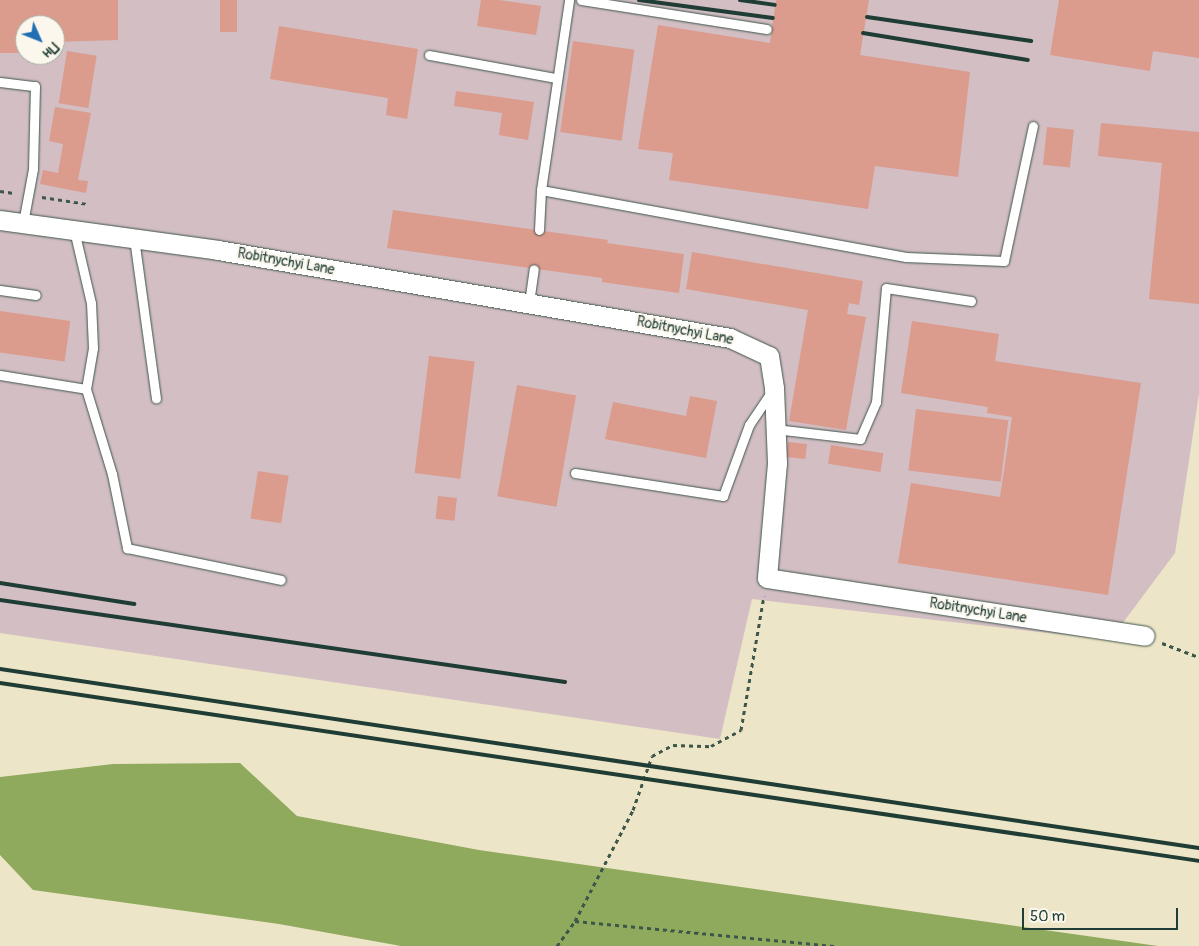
<!DOCTYPE html>
<meta charset="utf-8">
<style>
body{margin:0}
#map{position:relative;width:1199px;height:946px;overflow:hidden;background:#ede5c7;font-family:Pangolin,sans-serif}
div>[style]{position:absolute}
[style*='--x']{left:calc(var(--x)*1px);top:calc(var(--y)*1px);width:calc(var(--w)*1px);rotate:calc(var(--a)*1deg)}
.industrial>*{inset:0;background:#d2bec3}
.forest>*{inset:0;background:#8faa5d}
.building>*{inset:0;background:#db9b8d;transform-origin:0 0}
.path>*{height:3px;margin-top:-1.5px;transform-origin:0;background:repeating-linear-gradient(90deg,#3e564a 0 4px,transparent 0 8px)}
.roads{filter:drop-shadow(0 0 1px #3e564a) drop-shadow(0 0 1px #3e564a)}
.service>*{height:9px;margin:-4.5px;padding:0 4.5px;transform-origin:4.5px;border-radius:4.5px;background:#fff}
.minor>*{height:19px;margin:-9.5px;padding:0 9.5px;transform-origin:9.5px;border-radius:9.5px;background:#fff}
.rail>*{height:4px;margin:-2px;padding:0 2px;transform-origin:2px;border-radius:2px;background:#1f3d34}
span{translate:-50% -50%;white-space:nowrap;text-align:center;line-height:1.15;-webkit-text-stroke:4px #fbf7ec;paint-order:stroke}
.street-label{font-size:14px;color:#1f3d34}
.north{position:absolute;left:15px;top:15px;width:50px;height:50px;box-sizing:border-box;background:#fbf7ec;border:1px solid #a3ada2;border-radius:50%;rotate:134deg;font-size:14px;font-weight:700;line-height:20px;text-align:center;color:#1f3d34}
.north::after{content:'';display:block;margin:auto;width:18px;height:22px;background:#1f6fb2;clip-path:polygon(50% 0,100% 100%,50% 72%,0 100%)}
.scale{position:absolute;left:1022px;top:908px;width:156px;height:22px;box-sizing:border-box;border:2px solid #1f3d34;border-top:0;padding-left:6px;font-size:15px;line-height:18px;white-space:nowrap;color:#1f3d34;-webkit-text-stroke:4px #fbf7ec;paint-order:stroke}
</style>
<div id="map">
<div class="industrial">
<div style="clip-path:polygon(evenodd,0 0,1199px 0,1199px 394px,1175px 553px,1110px 640px,752px 599px,720px 739px,0 633px,0 0,25px 25px,55px 25px,55px 55px,25px 55px,25px 25px)"></div>
</div>
<div class="forest">
<div style="clip-path:polygon(240px 763px,297px 816px,479px 850px,1158px 946px,401px 946px,279px 924px,33px 890px,0 855px,0 777px,113px 764px)"></div>
</div>
<div class="building">
<div style="clip-path:polygon(0 0,118px 0,118px 40px,55px 42px,55px 25px,25px 25px,25px 53px,0 53px)"></div>
<div style="left:220px;top:0;width:17px;height:32px"></div>
<div style="clip-path:polygon(481px 0,499px 0,541px 6px,536px 35px,477px 26px)"></div>
<div style="clip-path:polygon(776px 0,869px 0,860px 55px,970px 72px,958px 177px,875px 166px,868px 209px,669px 180px,673px 153px,638px 149px,658px 25px,770px 43px)"></div>
<div style="clip-path:polygon(1059px 0,1199px 0,1199px 58px,1153px 51px,1150px 71px,1050px 55px)"></div>
<div style="clip-path:polygon(279px 26px,418px 49px,407px 119px,386px 115px,388px 98px,270px 79px)"></div>
<div style="left:573px;top:41px;width:62px;height:92px;rotate:8deg"></div>
<div style="left:67px;top:51px;width:30px;height:53px;rotate:9deg"></div>
<div style="clip-path:polygon(456px 91px,534px 102px,528px 140px,499px 135px,502px 113px,454px 106px)"></div>
<div style="clip-path:polygon(55px 107px,91px 113px,78px 180px,88px 181px,86px 193px,40px 184px,43px 170px,58px 173px,63px 144px,49px 141px)"></div>
<div style="clip-path:polygon(1101px 123px,1199px 132px,1199px 304px,1149px 299px,1162px 163px,1098px 156px)"></div>
<div style="left:1047px;top:127px;width:27px;height:38px;rotate:6deg"></div>
<div style="clip-path:polygon(393px 210px,608px 240px,607px 243px,684px 254px,679px 293px,602px 282px,602px 278px,387px 248px)"></div>
<div style="clip-path:polygon(692px 252px,863px 281px,859px 305px,849px 303px,847px 314px,866px 317px,846px 430px,789px 421px,808px 310px,686px 289px)"></div>
<div style="left:0;top:311px;width:71px;height:41px;rotate:8deg"></div>
<div style="clip-path:polygon(912px 321px,999px 334px,995px 361px,1141px 383px,1108px 595px,898px 563px,911px 483px,1000px 497px,1012px 417px,987px 413px,988px 407px,901px 393px)"></div>
<div style="left:429px;top:356px;width:46px;height:118px;rotate:7deg"></div>
<div style="left:517px;top:385px;width:60px;height:113px;rotate:10deg"></div>
<div style="clip-path:polygon(690px 396px,717px 401px,706px 458px,605px 439px,613px 402px,686px 416px)"></div>
<div style="left:916px;top:409px;width:93px;height:62px;rotate:7deg"></div>
<div style="left:788px;top:442px;width:19px;height:15px;rotate:6deg"></div>
<div style="left:831px;top:445px;width:53px;height:19px;rotate:9deg"></div>
<div style="left:258px;top:471px;width:31px;height:48px;rotate:9deg"></div>
<div style="left:438px;top:496px;width:19px;height:23px;rotate:6deg"></div>
</div>
<div class="path">
<div style="--x:0;--y:191;--w:14;--a:8"></div>
<div style="--x:42;--y:197;--w:47;--a:8.7"></div>
<div style="--x:1162;--y:643;--w:40;--a:21"></div>
<div style="--x:575;--y:921;--w:263;--a:5.5"></div>
<div style="--x:557;--y:946;--w:31;--a:-54"></div>
<div style="--x:575;--y:921;--w:125;--a:-62.4"></div>
<div style="--x:633;--y:810;--w:57;--a:-70.6"></div>
<div style="--x:652;--y:756;--w:24;--a:-28"></div>
<div style="--x:673;--y:745;--w:38;--a:2"></div>
<div style="--x:711;--y:746;--w:34;--a:-28"></div>
<div style="--x:741;--y:730;--w:136;--a:-80.3"></div>
</div>
<div class="roads">
<div class="service">
<div style="--x:581;--y:0;--w:188;--a:8.9"></div>
<div style="--x:429;--y:55;--w:129;--a:10.3"></div>
<div style="--x:0;--y:82;--w:35;--a:7"></div>
<div style="--x:35;--y:86;--w:83;--a:91.4"></div>
<div style="--x:33;--y:169;--w:55;--a:100.5"></div>
<div style="--x:541;--y:190;--w:192;--a:-81.6"></div>
<div style="--x:539;--y:230;--w:40;--a:-87.1"></div>
<div style="--x:541;--y:190;--w:371;--a:10.4"></div>
<div style="--x:906;--y:257;--w:98;--a:2.3"></div>
<div style="--x:1004;--y:261;--w:138;--a:-77.9"></div>
<div style="--x:134;--y:238;--w:162;--a:82.2"></div>
<div style="--x:0;--y:290;--w:36;--a:8"></div>
<div style="--x:529;--y:303;--w:34;--a:-82"></div>
<div style="--x:0;--y:375;--w:87;--a:9.2"></div>
<div style="--x:86;--y:389;--w:42;--a:-80.3"></div>
<div style="--x:93;--y:348;--w:45;--a:-92.5"></div>
<div style="--x:91;--y:303;--w:75;--a:-103.1"></div>
<div style="--x:86;--y:389;--w:89;--a:73"></div>
<div style="--x:112;--y:474;--w:76;--a:78.5"></div>
<div style="--x:127;--y:548;--w:157;--a:11.7"></div>
<div style="--x:775;--y:429;--w:86;--a:6.7"></div>
<div style="--x:860;--y:439;--w:40;--a:-66.6"></div>
<div style="--x:876;--y:402;--w:114;--a:-85"></div>
<div style="--x:886;--y:288;--w:86;--a:8.7"></div>
<div style="--x:575;--y:473;--w:150;--a:8.8"></div>
<div style="--x:723;--y:496;--w:76;--a:-69.9"></div>
<div style="--x:749;--y:425;--w:40;--a:-56"></div>
</div>
<div class="minor">
<div style="--x:0;--y:220;--w:220;--a:7.8"></div>
<div style="--x:218;--y:250;--w:520;--a:9.75"></div>
<div style="--x:730;--y:338;--w:43;--a:24.8"></div>
<div style="--x:769;--y:356;--w:32;--a:81"></div>
<div style="--x:774;--y:388;--w:75;--a:87.7"></div>
<div style="--x:777;--y:463;--w:115;--a:95"></div>
<div style="--x:767;--y:578;--w:382;--a:8.7"></div>
</div>
</div>
<div class="rail">
<div style="--x:639;--y:0;--w:135;--a:7.7"></div>
<div style="--x:740;--y:0;--w:35;--a:8"></div>
<div style="--x:867;--y:17;--w:166;--a:8.3"></div>
<div style="--x:863;--y:33;--w:167;--a:9.3"></div>
<div style="--x:0;--y:583;--w:136;--a:8.9"></div>
<div style="--x:0;--y:600;--w:571;--a:8.26"></div>
<div style="--x:0;--y:669;--w:1212;--a:8.49"></div>
<div style="--x:0;--y:683;--w:1212;--a:8.44"></div>
</div>
<div class="street-label">
<span style="left:286px;top:262px;rotate:10deg">Robitnychyi Lane</span>
<span style="left:685px;top:331px;rotate:11deg">Robitnychyi Lane</span>
<span style="left:978px;top:611px;rotate:9deg">Robitnychyi Lane</span>
</div>
<div class="north">Пн</div>
<div class="scale">50 m</div>
</div>
